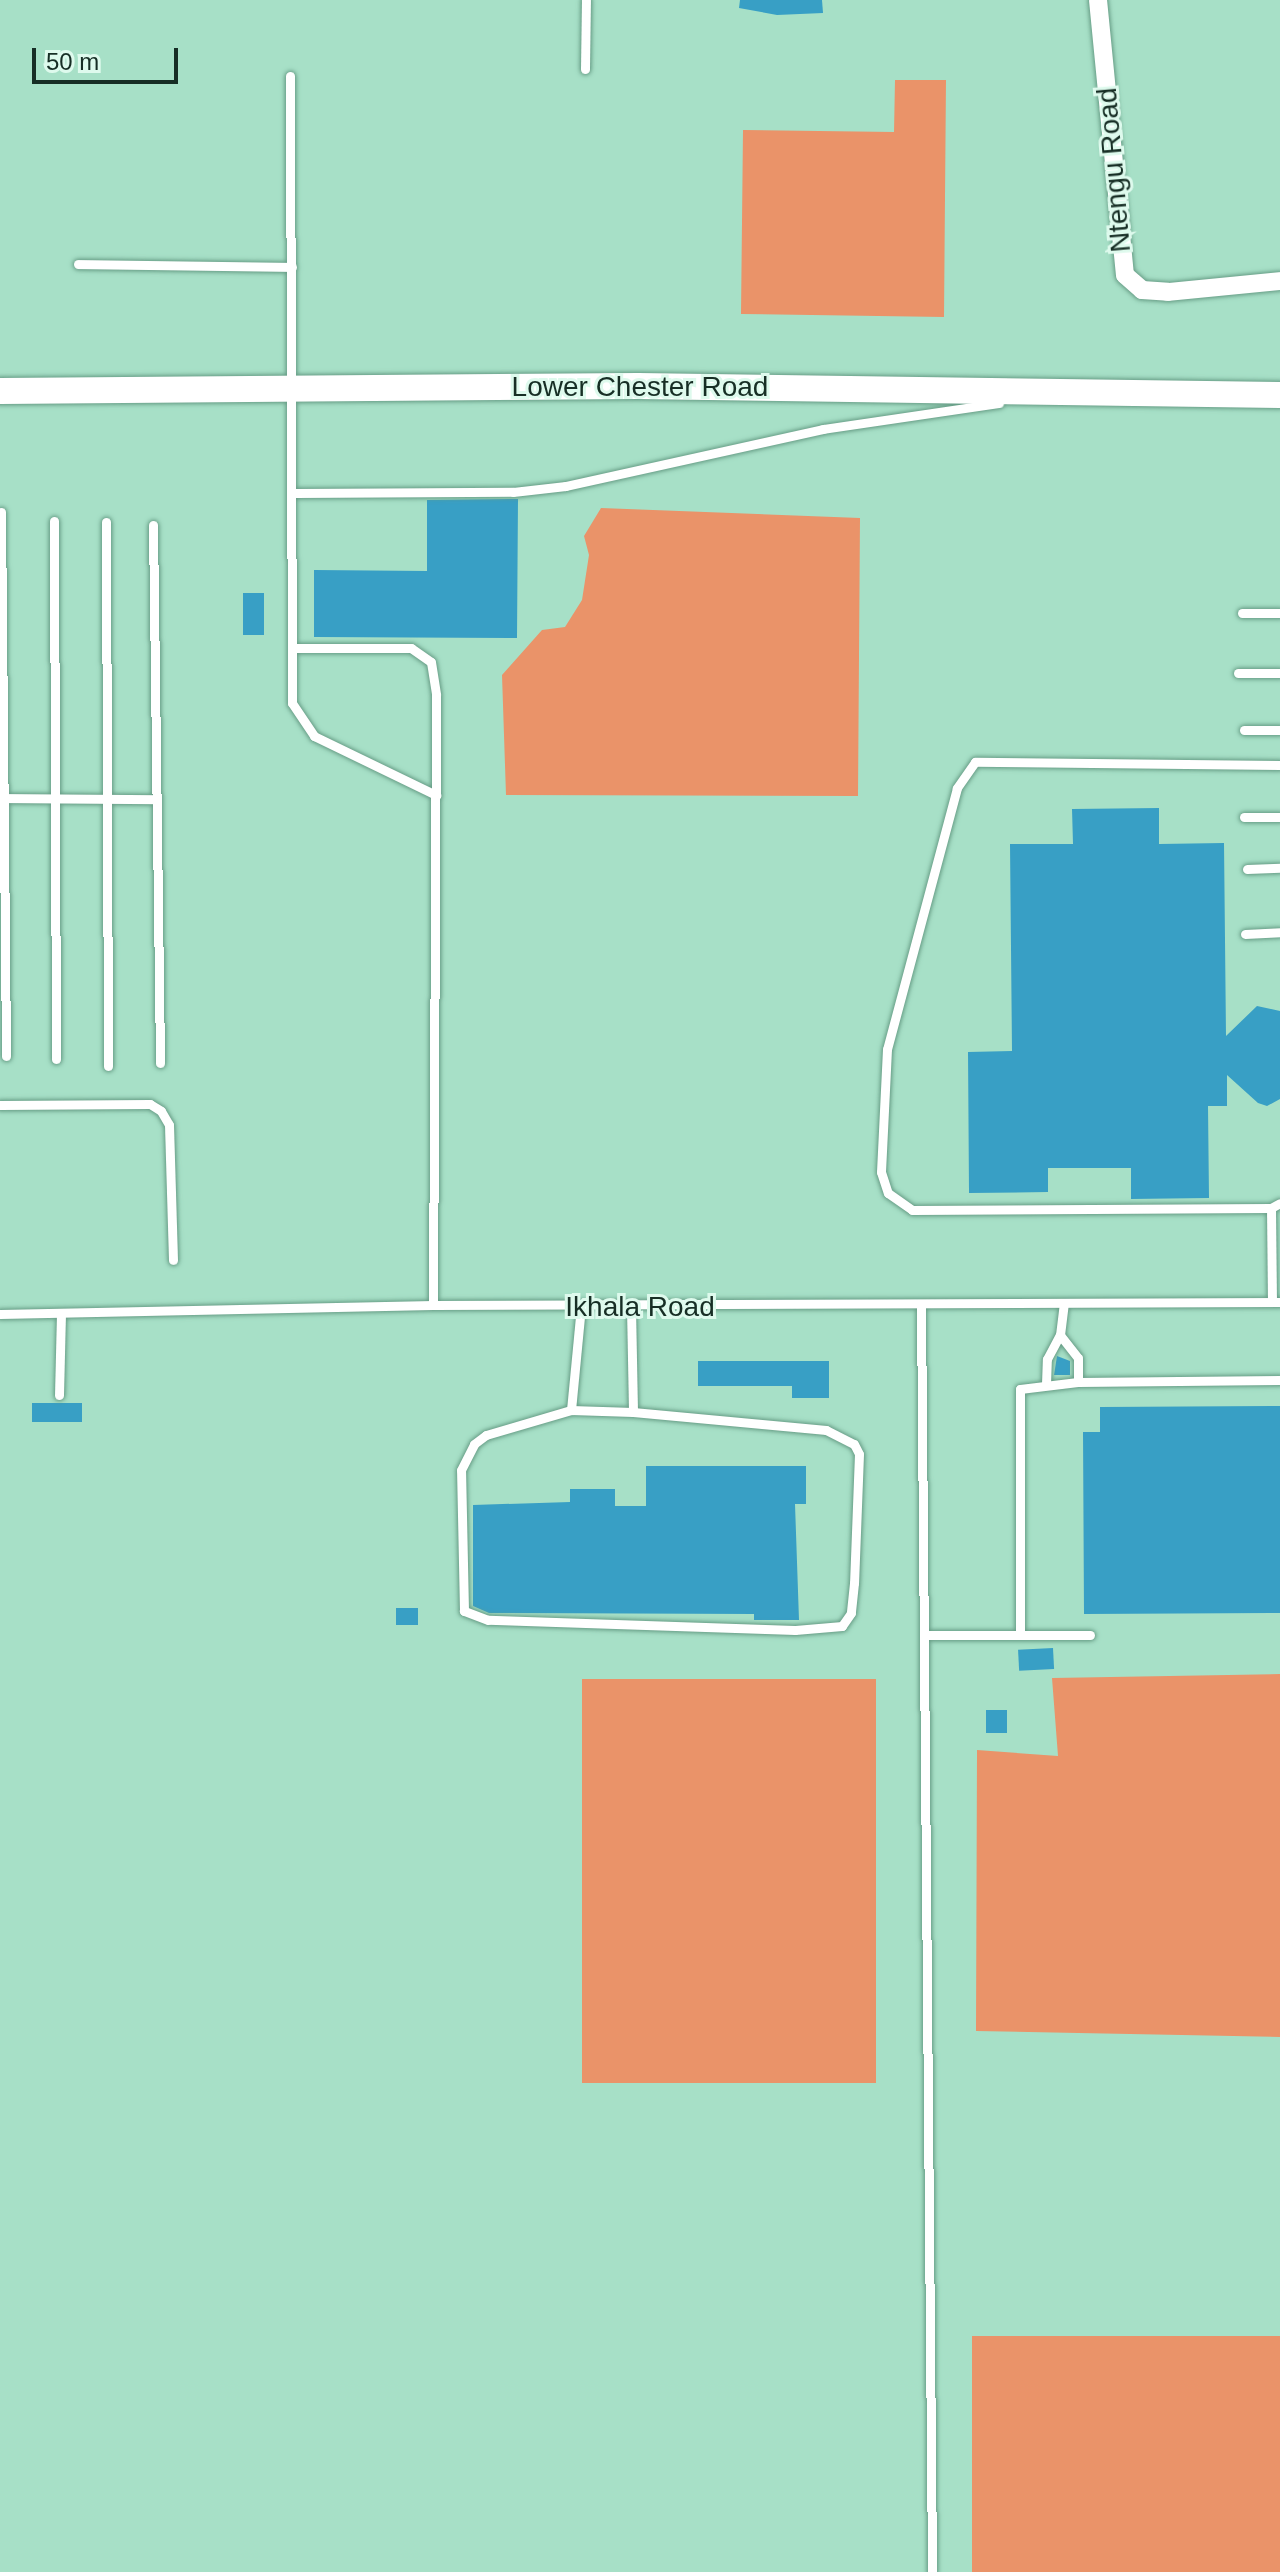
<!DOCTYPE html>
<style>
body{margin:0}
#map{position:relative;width:1280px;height:2572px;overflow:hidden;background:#a7e0c7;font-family:Arial,sans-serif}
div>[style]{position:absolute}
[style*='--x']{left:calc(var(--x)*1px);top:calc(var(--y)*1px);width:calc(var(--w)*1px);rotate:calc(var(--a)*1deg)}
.green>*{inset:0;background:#ea9369;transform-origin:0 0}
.building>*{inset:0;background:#389fc5;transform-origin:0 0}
.roads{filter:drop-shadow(0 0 2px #679d86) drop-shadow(0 0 2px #679d86)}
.lane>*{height:9px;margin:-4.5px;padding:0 4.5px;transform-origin:4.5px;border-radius:4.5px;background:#fff}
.street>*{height:18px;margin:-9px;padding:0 9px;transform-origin:9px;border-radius:9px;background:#fff}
.secondary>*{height:26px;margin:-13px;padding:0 13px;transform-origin:13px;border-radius:13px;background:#fff}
span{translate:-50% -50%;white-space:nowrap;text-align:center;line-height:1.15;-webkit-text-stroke:6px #defaed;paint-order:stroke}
.street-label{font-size:28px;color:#172e25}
.scale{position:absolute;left:32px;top:48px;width:146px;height:36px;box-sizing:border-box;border:4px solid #172e25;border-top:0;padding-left:10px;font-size:24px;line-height:28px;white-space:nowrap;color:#172e25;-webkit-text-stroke:6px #defaed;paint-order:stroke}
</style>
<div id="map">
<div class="green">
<div style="clip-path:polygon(895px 80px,946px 80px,944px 317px,741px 314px,743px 130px,894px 132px)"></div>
<div style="clip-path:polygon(601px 508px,860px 518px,858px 796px,506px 795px,502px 675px,542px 630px,565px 627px,582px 600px,589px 555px,584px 536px)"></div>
<div style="clip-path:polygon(1280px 1674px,1280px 2037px,976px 2031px,977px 1750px,1058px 1756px,1052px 1678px)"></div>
<div style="left:582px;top:1679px;width:294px;height:404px"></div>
<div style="left:1280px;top:2336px;width:236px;height:308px;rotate:90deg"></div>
</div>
<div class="building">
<div style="clip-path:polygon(740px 0,822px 0,823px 13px,777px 15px,739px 8px)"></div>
<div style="clip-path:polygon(518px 499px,517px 638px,314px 637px,314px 570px,427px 571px,427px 500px)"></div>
<div style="left:243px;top:593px;width:21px;height:42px"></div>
<div style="clip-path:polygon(1159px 808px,1159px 844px,1224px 843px,1226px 1036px,1257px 1006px,1280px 1011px,1280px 1099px,1267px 1106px,1258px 1103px,1227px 1075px,1227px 1106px,1208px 1106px,1209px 1198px,1131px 1199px,1131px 1168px,1048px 1168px,1048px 1192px,969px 1193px,968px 1052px,1012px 1051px,1010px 844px,1073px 844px,1072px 809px)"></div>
<div style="clip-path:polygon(1057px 1356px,1070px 1361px,1070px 1375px,1054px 1375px)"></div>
<div style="clip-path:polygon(698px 1361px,829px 1361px,829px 1398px,792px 1398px,792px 1386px,698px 1386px)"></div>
<div style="left:32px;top:1403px;width:50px;height:19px"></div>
<div style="clip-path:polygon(1280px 1406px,1280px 1613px,1084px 1614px,1083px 1432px,1100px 1432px,1100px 1407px)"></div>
<div style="clip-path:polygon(646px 1466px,806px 1466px,806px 1504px,795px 1504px,799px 1620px,754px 1620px,754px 1614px,489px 1613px,473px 1606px,473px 1505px,570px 1502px,570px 1489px,615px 1489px,615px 1506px,646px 1506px)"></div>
<div style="left:396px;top:1608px;width:22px;height:17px"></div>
<div style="left:1053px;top:1648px;width:21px;height:35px;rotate:87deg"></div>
<div style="left:986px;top:1710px;width:21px;height:23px"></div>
</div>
<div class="roads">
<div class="lane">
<div style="--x:585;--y:69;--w:69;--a:-89.2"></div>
<div style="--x:290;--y:76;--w:627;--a:89.82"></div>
<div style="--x:292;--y:703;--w:40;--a:56"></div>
<div style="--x:314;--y:736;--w:136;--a:25.8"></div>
<div style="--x:78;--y:264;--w:214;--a:0.8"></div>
<div style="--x:295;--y:493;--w:218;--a:-0.3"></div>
<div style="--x:513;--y:492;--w:53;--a:-6.5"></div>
<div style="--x:566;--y:486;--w:263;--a:-12.5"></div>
<div style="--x:823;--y:429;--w:178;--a:-8.4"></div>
<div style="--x:1;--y:512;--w:544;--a:89.47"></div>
<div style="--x:54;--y:521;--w:538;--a:89.79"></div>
<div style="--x:106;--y:522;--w:544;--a:89.79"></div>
<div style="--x:153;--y:525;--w:538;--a:89.25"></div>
<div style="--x:1242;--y:613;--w:38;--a:0"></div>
<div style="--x:295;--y:648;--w:116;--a:0"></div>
<div style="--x:411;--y:648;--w:24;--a:35"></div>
<div style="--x:431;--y:662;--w:33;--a:81"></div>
<div style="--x:436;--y:695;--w:610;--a:90.28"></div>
<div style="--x:1238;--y:673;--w:42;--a:0"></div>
<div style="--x:1244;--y:730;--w:36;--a:0"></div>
<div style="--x:1280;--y:765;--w:305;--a:-179.4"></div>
<div style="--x:975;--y:762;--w:32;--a:125"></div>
<div style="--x:957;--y:788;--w:270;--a:105"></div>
<div style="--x:887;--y:1049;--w:123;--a:92.8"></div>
<div style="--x:881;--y:1172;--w:22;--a:72"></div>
<div style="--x:888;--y:1193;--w:29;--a:35"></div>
<div style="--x:912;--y:1210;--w:359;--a:-0.3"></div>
<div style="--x:1271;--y:1208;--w:10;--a:-29"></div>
<div style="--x:0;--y:798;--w:157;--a:0.4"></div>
<div style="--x:1244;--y:817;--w:36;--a:0"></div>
<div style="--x:1247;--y:869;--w:33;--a:-2"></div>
<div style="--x:1245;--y:934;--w:35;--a:-3"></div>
<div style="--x:0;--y:1105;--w:150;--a:-0.4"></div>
<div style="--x:150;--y:1104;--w:13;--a:32"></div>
<div style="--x:161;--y:1111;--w:16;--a:60"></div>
<div style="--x:169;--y:1125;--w:135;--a:88.3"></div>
<div style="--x:1271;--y:1208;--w:94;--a:89.4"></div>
<div style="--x:631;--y:1307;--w:105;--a:88.9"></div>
<div style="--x:633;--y:1412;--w:194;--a:5.3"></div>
<div style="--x:826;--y:1430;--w:31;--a:27"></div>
<div style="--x:854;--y:1444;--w:11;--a:63"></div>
<div style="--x:859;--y:1454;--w:129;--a:92.2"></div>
<div style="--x:854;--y:1583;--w:30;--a:96"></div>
<div style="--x:851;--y:1613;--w:16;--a:125"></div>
<div style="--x:842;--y:1626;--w:47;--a:175.1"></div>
<div style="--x:795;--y:1630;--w:307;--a:-178.1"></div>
<div style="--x:488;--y:1620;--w:26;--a:-159"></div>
<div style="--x:464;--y:1611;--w:141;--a:-91.2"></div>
<div style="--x:461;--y:1470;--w:29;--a:-63"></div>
<div style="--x:474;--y:1444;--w:15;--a:-37"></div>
<div style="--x:486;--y:1435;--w:89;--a:-16.4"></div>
<div style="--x:571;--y:1410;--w:62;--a:1.8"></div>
<div style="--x:921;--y:1307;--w:1265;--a:89.5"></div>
<div style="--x:0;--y:1314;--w:433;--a:-1.2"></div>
<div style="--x:433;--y:1305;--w:847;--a:-0.2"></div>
<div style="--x:1060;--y:1335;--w:29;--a:52"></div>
<div style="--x:1078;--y:1358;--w:24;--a:90"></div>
<div style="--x:1046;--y:1384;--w:25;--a:-88"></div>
<div style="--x:1047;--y:1359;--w:27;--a:-62"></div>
<div style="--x:1060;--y:1335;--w:32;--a:-83"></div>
<div style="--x:59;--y:1395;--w:81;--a:-88.6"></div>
<div style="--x:571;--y:1410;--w:103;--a:-84.5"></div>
<div style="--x:926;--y:1635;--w:164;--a:0"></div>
<div style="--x:1020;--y:1635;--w:246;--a:-90"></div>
<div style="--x:1020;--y:1389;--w:58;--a:-6.9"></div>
<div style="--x:1078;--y:1382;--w:202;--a:-0.6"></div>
</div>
<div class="street">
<div style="--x:1098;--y:0;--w:276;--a:84.4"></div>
<div style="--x:1125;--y:275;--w:23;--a:41"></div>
<div style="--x:1142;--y:290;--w:26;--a:4"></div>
<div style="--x:1168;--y:292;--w:113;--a:-5.6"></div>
</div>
<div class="secondary">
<div style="--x:0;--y:391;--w:638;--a:-0.45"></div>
<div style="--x:638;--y:386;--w:642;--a:0.8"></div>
</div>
</div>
<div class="street-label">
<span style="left:1114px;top:170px;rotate:-95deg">Ntengu Road</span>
<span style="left:640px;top:387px">Lower Chester Road</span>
<span style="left:640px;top:1307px">Ikhala Road</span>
</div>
<div class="scale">50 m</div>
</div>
